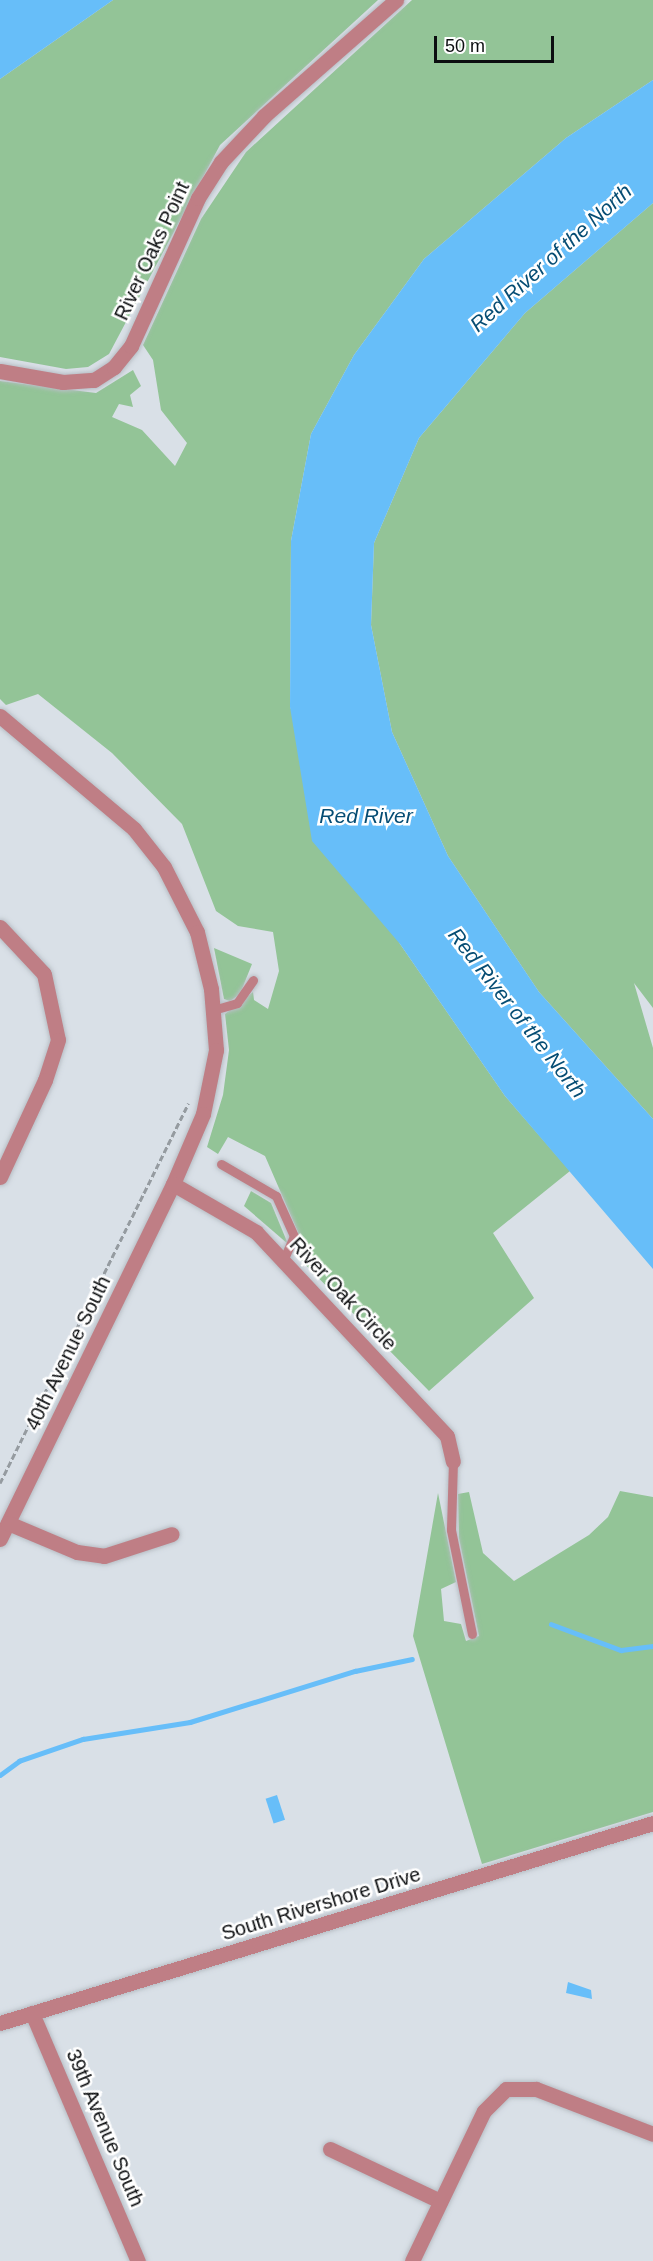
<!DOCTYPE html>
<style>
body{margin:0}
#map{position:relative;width:653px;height:2261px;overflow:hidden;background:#d9e0e7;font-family:Helvetica,sans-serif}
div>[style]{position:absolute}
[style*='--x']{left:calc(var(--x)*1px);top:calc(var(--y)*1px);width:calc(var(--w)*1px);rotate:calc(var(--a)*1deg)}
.green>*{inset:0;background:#93c497}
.water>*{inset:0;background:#67bef9;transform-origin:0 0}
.stream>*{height:4.5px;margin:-2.25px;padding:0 2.25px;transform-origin:2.25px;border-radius:2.25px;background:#67bef9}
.path>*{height:3px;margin-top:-1.5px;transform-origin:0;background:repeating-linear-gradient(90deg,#959ba0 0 6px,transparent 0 9px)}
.roads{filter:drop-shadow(0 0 2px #b8bec5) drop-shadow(0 0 2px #b8bec5)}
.lane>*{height:9px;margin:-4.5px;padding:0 4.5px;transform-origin:4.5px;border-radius:4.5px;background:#bf7e85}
.street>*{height:15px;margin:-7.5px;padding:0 7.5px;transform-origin:7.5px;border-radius:7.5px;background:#bf7e85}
span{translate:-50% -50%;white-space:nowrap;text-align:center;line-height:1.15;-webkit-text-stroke:5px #fff;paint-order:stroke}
.street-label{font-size:20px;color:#0c0e10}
.water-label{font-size:21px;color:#064d74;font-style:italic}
.scale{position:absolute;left:434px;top:36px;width:120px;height:27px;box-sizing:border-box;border:3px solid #0c0e10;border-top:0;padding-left:8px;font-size:18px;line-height:21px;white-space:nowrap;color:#0c0e10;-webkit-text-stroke:4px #fff;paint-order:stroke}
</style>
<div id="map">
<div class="green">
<div style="clip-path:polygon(113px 0,378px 0,220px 145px,109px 354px,88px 367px,66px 369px,0 357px,0 79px)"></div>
<div style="clip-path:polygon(412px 0,653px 0,653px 80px,566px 138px,424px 259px,354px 355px,311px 434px,291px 541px,290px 707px,400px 944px,505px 1096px,570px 1171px,493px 1233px,534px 1298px,429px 1391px,297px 1256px,298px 1232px,265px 1156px,228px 1137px,218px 1154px,207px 1147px,223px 1095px,229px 1050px,225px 1014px,253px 992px,254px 1000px,268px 1009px,279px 971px,273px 932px,238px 926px,216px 911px,182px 824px,112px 753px,38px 694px,6px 705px,0 699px,0 381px,96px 393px,133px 370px,141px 386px,130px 395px,133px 407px,119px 404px,112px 417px,142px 430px,175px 466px,187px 443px,161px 410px,153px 360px,143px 345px,201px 219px,246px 152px)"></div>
<div style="clip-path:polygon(653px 203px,653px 1008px,634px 983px,653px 1048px,653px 1119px,539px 992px,448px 856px,392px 732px,371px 625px,374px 543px,419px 438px,525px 313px)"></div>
<div style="clip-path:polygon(214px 948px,252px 964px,240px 994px,230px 1001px,224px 999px)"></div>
<div style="clip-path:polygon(251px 1191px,271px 1203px,288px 1244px,244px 1206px)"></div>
<div style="clip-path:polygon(620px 1491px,653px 1497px,653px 1812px,482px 1864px,413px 1636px,438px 1493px,456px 1582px,441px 1589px,444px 1621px,461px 1624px,466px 1641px,479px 1636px,459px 1538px,458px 1494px,469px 1492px,483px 1553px,514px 1581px,589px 1535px,608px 1517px)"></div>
</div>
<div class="water">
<div style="clip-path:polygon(0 0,113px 0,0 79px)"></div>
<div style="clip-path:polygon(653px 80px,653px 203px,525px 313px,419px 438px,374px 543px,371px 625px,392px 732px,448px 856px,539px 992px,653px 1119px,653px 1269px,505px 1096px,400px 944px,312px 841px,290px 707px,291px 541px,311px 434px,354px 355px,424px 259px,566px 138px)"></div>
<div style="left:277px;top:1795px;width:26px;height:12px;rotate:72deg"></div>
<div style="clip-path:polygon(568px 1982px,591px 1990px,592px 1999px,566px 1993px)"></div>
</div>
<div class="stream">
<div style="--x:551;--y:1624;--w:75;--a:20.4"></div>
<div style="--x:621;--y:1650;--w:32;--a:-7"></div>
<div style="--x:0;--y:1775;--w:24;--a:-36"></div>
<div style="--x:19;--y:1761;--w:68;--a:-19"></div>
<div style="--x:83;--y:1739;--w:108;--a:-9"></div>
<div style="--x:190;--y:1722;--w:173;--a:-17.2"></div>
<div style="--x:355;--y:1671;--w:58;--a:-11.9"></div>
</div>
<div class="path">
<div style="--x:0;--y:1483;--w:424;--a:-63.6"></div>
</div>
<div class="roads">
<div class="lane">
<div style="--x:213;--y:1010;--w:25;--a:-16"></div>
<div style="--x:237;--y:1003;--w:28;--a:-55"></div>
<div style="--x:221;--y:1164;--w:64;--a:30.2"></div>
<div style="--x:276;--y:1196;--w:44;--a:65.8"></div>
<div style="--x:294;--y:1236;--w:27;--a:114"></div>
<div style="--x:453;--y:1461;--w:69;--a:91.7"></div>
<div style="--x:451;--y:1530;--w:106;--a:78.6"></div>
</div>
<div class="street">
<div style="--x:0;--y:371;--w:64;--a:9.9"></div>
<div style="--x:63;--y:382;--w:31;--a:-4"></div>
<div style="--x:94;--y:380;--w:24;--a:-33"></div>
<div style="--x:114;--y:367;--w:27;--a:-51"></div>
<div style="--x:131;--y:346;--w:162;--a:-65.6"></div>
<div style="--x:198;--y:198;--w:43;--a:-57.4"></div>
<div style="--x:221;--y:162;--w:63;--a:-46.9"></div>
<div style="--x:264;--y:116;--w:176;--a:-41.3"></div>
<div style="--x:0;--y:716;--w:175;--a:40.1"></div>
<div style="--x:134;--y:829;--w:48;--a:51.7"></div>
<div style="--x:164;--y:867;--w:73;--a:63.1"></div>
<div style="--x:197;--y:932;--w:59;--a:76.2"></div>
<div style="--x:211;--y:989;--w:61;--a:85.3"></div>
<div style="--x:216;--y:1050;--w:65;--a:101.5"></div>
<div style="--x:203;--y:1114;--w:76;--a:113.2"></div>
<div style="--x:173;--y:1184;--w:395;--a:116"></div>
<div style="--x:0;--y:927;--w:64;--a:46.9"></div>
<div style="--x:44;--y:974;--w:67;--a:78"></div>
<div style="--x:58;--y:1040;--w:42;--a:108"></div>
<div style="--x:45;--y:1080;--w:107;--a:114.9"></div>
<div style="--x:173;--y:1184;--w:96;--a:30"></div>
<div style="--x:256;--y:1232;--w:279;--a:46.9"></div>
<div style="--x:447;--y:1436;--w:26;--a:77"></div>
<div style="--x:8;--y:1523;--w:75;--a:22.8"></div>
<div style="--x:77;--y:1552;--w:27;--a:8"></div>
<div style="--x:104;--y:1556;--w:71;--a:-17.9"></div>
<div style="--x:32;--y:2013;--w:270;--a:66.9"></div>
<div style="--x:0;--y:2023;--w:683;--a:-17.03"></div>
<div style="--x:330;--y:2149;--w:122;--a:25.3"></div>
<div style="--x:412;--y:2261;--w:166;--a:-64.4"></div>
<div style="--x:484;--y:2111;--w:31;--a:-45"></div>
<div style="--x:506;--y:2089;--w:30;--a:0"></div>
<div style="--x:536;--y:2089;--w:125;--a:21"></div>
</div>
</div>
<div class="street-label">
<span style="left:152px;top:251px;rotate:-65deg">River Oaks Point</span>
<span style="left:343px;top:1294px;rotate:47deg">River Oak Circle</span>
<span style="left:68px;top:1353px;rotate:-64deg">40th Avenue South</span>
<span style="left:321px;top:1904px;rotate:-17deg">South Rivershore Drive</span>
<span style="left:105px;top:2128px;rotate:67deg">39th Avenue South</span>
</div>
<div class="water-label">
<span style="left:551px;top:258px;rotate:-42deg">Red River of the North</span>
<span style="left:366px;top:816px">Red River</span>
<span style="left:517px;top:1013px;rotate:52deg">Red River of the North</span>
</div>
<div class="scale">50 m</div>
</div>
